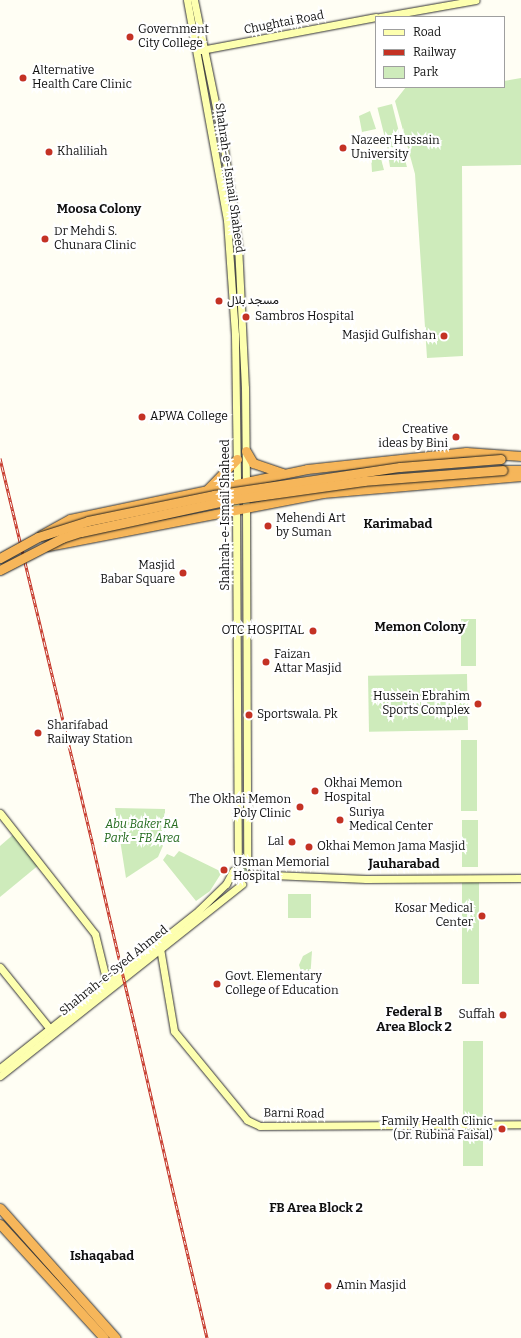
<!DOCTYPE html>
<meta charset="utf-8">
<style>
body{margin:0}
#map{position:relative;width:521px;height:1338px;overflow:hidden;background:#fffef4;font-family:Bitter,Vazirmatn,serif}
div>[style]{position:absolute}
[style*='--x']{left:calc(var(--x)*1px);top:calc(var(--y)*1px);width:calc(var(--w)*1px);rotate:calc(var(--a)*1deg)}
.green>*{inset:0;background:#ceebbb;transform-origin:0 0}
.round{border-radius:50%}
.roads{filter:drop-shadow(0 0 1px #323232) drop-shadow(0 0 1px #323232)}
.secondary>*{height:7px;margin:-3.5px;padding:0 3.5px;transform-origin:3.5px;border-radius:3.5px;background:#fdffaf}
.highway>*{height:9px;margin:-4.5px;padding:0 4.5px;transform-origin:4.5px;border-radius:4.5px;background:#f6b65a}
.rail>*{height:3px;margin-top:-1.5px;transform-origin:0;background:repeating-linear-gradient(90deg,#fff 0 4.5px,#c43224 0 9px);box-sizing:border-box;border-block:1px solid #c43224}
.bridges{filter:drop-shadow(0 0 1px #212121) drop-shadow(0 0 1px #212121)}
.highway-bridge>*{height:9px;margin:-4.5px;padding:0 4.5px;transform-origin:4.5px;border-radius:4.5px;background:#f6b65a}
.dots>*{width:11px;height:11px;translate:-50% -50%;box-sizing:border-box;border:2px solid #fff;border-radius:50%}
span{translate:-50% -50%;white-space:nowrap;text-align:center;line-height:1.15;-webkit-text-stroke:4px #fff;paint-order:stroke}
.street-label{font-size:12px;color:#101010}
.poi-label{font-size:12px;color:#101010}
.left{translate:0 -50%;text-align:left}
.right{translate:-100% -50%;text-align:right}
.park-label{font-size:12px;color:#246b1e;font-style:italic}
.neighbourhood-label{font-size:13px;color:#101010;font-weight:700}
.legend{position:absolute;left:375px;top:16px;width:130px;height:72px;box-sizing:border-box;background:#fff;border:1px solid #9f9f9f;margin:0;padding:5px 7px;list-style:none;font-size:12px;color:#101010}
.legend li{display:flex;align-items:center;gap:8px;height:20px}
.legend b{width:20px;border:1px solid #9f9f9f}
</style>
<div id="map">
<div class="green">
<div style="clip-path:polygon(521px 78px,521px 165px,462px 166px,463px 356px,427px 358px,415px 174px,395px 101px,406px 87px,504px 87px,504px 81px)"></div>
<div style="left:392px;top:104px;width:42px;height:15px;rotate:76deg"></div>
<div style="clip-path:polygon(370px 111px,376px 129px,362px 132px,359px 116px)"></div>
<div style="clip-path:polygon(403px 153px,407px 167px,390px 167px,388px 154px)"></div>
<div style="clip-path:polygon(380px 155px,384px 170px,372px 172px,371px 157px)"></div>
<div style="left:461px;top:619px;width:15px;height:47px"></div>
<div style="left:467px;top:674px;width:56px;height:99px;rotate:89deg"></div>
<div style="left:461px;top:740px;width:16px;height:71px"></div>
<div style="clip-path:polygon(115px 808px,165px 809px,165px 841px,158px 857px,126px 878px)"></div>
<div style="left:462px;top:820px;width:16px;height:47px"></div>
<div style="clip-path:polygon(15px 833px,40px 864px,0 897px,0 846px)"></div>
<div style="clip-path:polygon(179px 851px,222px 872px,210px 891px,196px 901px,163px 860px,167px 854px,174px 857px)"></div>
<div class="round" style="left:233px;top:866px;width:16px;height:16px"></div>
<div style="left:462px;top:880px;width:17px;height:104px"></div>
<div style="left:288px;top:894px;width:23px;height:24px"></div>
<div style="clip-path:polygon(312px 951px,310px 980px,302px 974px,299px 965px,303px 956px)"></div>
<div style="left:483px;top:1041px;width:125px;height:20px;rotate:90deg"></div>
</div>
<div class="roads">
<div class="secondary">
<div style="--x:187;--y:0;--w:224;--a:79.7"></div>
<div style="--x:227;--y:220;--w:115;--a:86"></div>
<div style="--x:235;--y:335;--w:152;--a:89.2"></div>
<div style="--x:194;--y:0;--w:144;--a:78.4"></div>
<div style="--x:223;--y:141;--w:105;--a:81.8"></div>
<div style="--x:238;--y:245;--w:143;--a:87.2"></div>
<div style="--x:245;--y:388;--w:98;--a:89.4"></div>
<div style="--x:380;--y:17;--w:97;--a:-10"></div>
<div style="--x:201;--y:50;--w:178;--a:-10.7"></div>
<div style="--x:246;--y:504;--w:361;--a:89.8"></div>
<div style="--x:236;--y:506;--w:359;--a:89.7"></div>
<div style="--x:0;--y:813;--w:154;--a:51.9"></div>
<div style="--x:95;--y:934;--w:50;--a:76.2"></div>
<div style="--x:249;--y:874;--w:117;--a:2.4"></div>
<div style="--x:366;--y:879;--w:155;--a:-0.4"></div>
<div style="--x:157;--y:944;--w:5;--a:53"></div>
<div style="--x:160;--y:948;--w:84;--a:80.4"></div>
<div style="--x:174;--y:1031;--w:115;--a:50.6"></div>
<div style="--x:247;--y:1120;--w:14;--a:25"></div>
<div style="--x:260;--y:1126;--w:261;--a:-0.4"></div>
<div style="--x:0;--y:967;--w:80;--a:51.1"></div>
<div style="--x:0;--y:1068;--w:254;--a:-38.4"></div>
<div style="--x:199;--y:910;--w:37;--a:-44"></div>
<div style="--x:226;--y:884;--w:15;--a:-62"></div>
<div style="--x:0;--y:1076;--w:309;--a:-38.4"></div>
</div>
<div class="highway">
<div style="--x:246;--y:451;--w:14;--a:60"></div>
<div style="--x:253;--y:463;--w:31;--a:19"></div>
<div style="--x:503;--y:470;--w:18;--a:0"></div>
<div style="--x:205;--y:492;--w:46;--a:-45.9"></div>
<div style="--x:41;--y:535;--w:33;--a:-29"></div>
<div style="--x:70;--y:519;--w:242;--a:-11.9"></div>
<div style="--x:307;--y:469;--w:160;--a:-6.1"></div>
<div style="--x:466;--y:452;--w:55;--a:4.2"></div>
<div style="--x:48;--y:546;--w:280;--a:-10.9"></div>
<div style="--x:323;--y:493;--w:199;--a:-4.9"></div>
<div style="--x:0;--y:1208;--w:174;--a:48.3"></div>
<div style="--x:0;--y:1224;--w:154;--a:47.6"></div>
</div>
</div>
<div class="rail">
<div style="--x:0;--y:458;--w:399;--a:76.5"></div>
<div style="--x:93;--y:846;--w:505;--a:76.95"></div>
</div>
<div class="bridges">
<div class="highway-bridge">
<div style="--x:0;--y:558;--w:43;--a:-28.9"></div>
<div style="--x:38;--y:537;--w:52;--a:-17.7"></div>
<div style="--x:88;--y:521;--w:129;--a:-11.7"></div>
<div style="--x:214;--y:495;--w:188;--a:-8.6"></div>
<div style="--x:400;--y:467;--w:101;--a:-4.5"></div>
<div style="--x:0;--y:570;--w:70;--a:-27.3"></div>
<div style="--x:62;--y:538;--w:20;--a:-18"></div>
<div style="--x:81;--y:532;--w:151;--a:-12.2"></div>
<div style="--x:229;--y:500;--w:136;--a:-8"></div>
<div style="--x:364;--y:481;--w:139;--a:-4.5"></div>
</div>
</div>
<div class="dots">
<div style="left:130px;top:37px;background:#c43224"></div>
<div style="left:23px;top:78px;background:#c43224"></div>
<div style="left:343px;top:148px;background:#c43224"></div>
<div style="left:49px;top:152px;background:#c43224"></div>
<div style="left:45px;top:239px;background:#c43224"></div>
<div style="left:219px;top:301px;background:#c43224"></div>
<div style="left:246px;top:317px;background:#c43224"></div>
<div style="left:444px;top:336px;background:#c43224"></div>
<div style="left:142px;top:417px;background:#c43224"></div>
<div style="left:456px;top:437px;background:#c43224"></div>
<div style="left:268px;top:526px;background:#c43224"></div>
<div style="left:183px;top:573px;background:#c43224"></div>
<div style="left:313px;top:631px;background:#c43224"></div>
<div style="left:266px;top:662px;background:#c43224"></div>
<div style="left:478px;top:704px;background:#c43224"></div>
<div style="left:249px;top:715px;background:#c43224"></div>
<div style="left:38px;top:733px;background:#c43224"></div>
<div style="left:315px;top:791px;background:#c43224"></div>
<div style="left:300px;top:807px;background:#c43224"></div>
<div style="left:340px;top:820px;background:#c43224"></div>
<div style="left:292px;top:842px;background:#c43224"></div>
<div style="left:309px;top:847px;background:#c43224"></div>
<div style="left:224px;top:870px;background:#c43224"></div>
<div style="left:482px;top:916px;background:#c43224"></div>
<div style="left:217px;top:984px;background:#c43224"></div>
<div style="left:503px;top:1015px;background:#c43224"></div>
<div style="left:502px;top:1129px;background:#c43224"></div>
<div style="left:328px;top:1286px;background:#c43224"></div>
</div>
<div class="street-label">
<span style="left:284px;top:23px;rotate:-11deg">Chughtai Road</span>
<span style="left:229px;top:178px;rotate:82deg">Shahrah-e-Ismail Shaheed</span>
<span style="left:226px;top:515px;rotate:-90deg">Shahrah-e-Ismail Shaheed</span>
<span style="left:114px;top:971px;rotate:-39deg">Shahrah-e-Syed Ahmed</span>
<span style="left:294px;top:1114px;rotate:1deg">Barni Road</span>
</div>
<div class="poi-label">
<span class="left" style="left:138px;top:37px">Government<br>City College</span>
<span class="left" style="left:32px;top:78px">Alternative<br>Health Care Clinic</span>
<span class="left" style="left:351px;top:148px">Nazeer Hussain<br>University</span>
<span class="left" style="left:57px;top:152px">Khaliliah</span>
<span class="left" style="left:54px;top:239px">Dr Mehdi S.<br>Chunara Clinic</span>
<span class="left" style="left:227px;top:301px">مسجد بلال</span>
<span class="left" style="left:255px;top:317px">Sambros Hospital</span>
<span class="right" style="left:436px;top:336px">Masjid Gulfishan</span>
<span class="left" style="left:150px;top:417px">APWA College</span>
<span class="right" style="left:448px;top:437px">Creative<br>ideas by Bini</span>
<span class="left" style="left:276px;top:526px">Mehendi Art<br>by Suman</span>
<span class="right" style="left:175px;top:573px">Masjid<br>Babar Square</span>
<span class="right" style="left:304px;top:631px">OTC HOSPITAL</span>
<span class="left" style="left:274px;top:662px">Faizan<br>Attar Masjid</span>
<span class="right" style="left:470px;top:704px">Hussein Ebrahim<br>Sports Complex</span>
<span class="left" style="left:257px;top:715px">Sportswala. Pk</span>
<span class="left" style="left:47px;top:733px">Sharifabad<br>Railway Station</span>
<span class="left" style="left:324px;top:791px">Okhai Memon<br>Hospital</span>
<span class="right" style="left:291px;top:807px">The Okhai Memon<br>Poly Clinic</span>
<span class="left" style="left:349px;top:820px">Suriya<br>Medical Center</span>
<span class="right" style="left:284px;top:842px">Lal</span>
<span class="left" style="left:317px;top:847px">Okhai Memon Jama Masjid</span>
<span class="left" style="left:233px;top:870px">Usman Memorial<br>Hospital</span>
<span class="right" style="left:473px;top:916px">Kosar Medical<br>Center</span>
<span class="left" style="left:225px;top:984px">Govt. Elementary<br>College of Education</span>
<span class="right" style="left:495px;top:1015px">Suffah</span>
<span class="right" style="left:493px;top:1129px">Family Health Clinic<br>(Dr. Rubina Faisal)</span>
<span class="left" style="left:336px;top:1286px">Amin Masjid</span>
</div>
<div class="park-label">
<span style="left:142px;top:832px">Abu Baker RA<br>Park - FB Area</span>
</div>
<div class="neighbourhood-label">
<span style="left:99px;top:209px">Moosa Colony</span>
<span style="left:398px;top:524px">Karimabad</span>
<span style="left:420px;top:627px">Memon Colony</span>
<span style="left:404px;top:864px">Jauharabad</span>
<span style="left:414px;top:1020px">Federal B<br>Area Block 2</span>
<span style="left:316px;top:1208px">FB Area Block 2</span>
<span style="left:102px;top:1256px">Ishaqabad</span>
</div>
<ul class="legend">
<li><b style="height:5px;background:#fdffaf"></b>Road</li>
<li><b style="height:5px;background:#c43224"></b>Railway</li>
<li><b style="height:11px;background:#ceebbb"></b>Park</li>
</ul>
</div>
